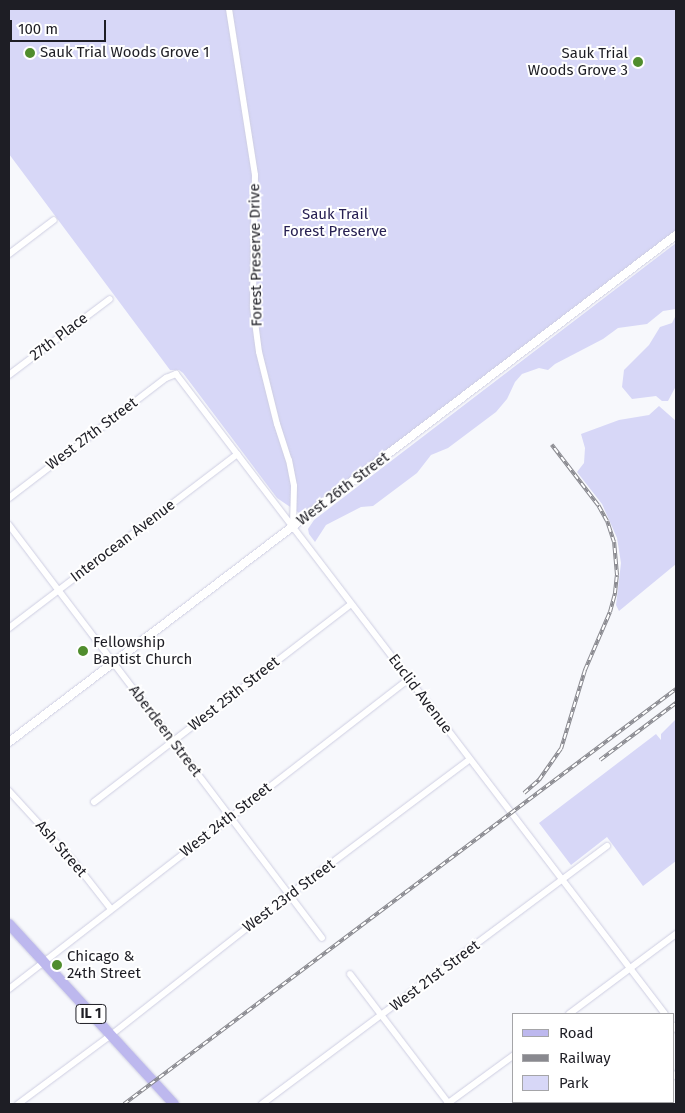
<!DOCTYPE html>
<style>
body{margin:0}
#map{position:relative;width:685px;height:1113px;overflow:hidden;background:#f7f8fc;font-family:"Fira Sans",sans-serif}
div>[style]{position:absolute}
[style*='--x']{left:calc(var(--x)*1px);top:calc(var(--y)*1px);width:calc(var(--w)*1px);rotate:calc(var(--a)*1deg)}
.green>*{inset:0;background:#d7d7f7}
.roads{filter:drop-shadow(0 0 1px #cecee2) drop-shadow(0 0 1px #cecee2)}
.minor>*{height:6px;margin:-3px;padding:0 3px;transform-origin:3px;border-radius:3px;background:#fff}
.tertiary>*{height:8px;margin:-4px;padding:0 4px;transform-origin:4px;border-radius:4px;background:#fff}
.primary>*{height:10px;margin:-5px;padding:0 5px;transform-origin:5px;border-radius:5px;background:#bdb8ee}
.rail>*{height:4px;margin-top:-2px;transform-origin:0;background:repeating-linear-gradient(90deg,#fff 0 5.5px,#89898f 0 11px);box-sizing:border-box;border-block:1px solid #89898f}
.dots>*{width:14px;height:14px;translate:-50% -50%;box-sizing:border-box;border:2px solid #fff;border-radius:50%}
span{translate:-50% -50%;white-space:nowrap;text-align:center;line-height:1.15;-webkit-text-stroke:4px #fff;paint-order:stroke}
.shield-label span{padding:1px 4px;background:#fff;border:1px solid;border-radius:4px;-webkit-text-stroke-width:0}
.shield-label{font-size:14px;color:#1e1e25;font-weight:700}
.poi-label{font-size:15px;color:#1e1e25}
.left{translate:0 -50%;text-align:left}
.right{translate:-100% -50%;text-align:right}
.park-label{font-size:15px;color:#282153}
.street-label{font-size:15px;color:#1e1e25}
.frame{position:absolute;inset:0;border:10px solid #1e1e25;pointer-events:none}
.legend{position:absolute;left:512px;top:1013px;width:162px;height:90px;box-sizing:border-box;background:#fff;border:1px solid #a5a5a8;margin:0;padding:6px 9px;list-style:none;font-size:15px;color:#1e1e25}
.legend li{display:flex;align-items:center;gap:10px;height:25px}
.legend b{width:25px;border:1px solid #a5a5a8}
.scale{position:absolute;left:10px;top:20px;width:96px;height:22px;box-sizing:border-box;border:2px solid #1e1e25;border-top:0;padding-left:6px;font-size:15px;line-height:18px;white-space:nowrap;color:#1e1e25;-webkit-text-stroke:4px #fff;paint-order:stroke}
</style>
<div id="map">
<div class="green">
<div style="clip-path:polygon(9px 9px,676px 9px,676px 231px,302px 515px,277px 498px,183px 373px,179px 370px,170px 370px,9px 154px)"></div>
<div style="clip-path:polygon(676px 243px,676px 386px,668px 401px,662px 401px,656px 396px,632px 399px,622px 387px,624px 370px,649px 345px,660px 327px,672px 323px,676px 315px,676px 309px,663px 311px,647px 324px,618px 328px,603px 339px,555px 364px,548px 370px,539px 368px,522px 374px,515px 382px,507px 399px,496px 412px,448px 448px,431px 455px,417px 473px,373px 506px,361px 507px,326px 525px,315px 542px,309px 534px,308px 529px,314px 520px)"></div>
<div style="clip-path:polygon(659px 406px,676px 421px,676px 564px,619px 611px,616px 605px,621px 563px,617px 538px,602px 504px,577px 472px,584px 463px,585px 448px,581px 434px,619px 420px,649px 415px)"></div>
<div style="clip-path:polygon(676px 719px,676px 861px,643px 886px,607px 837px,571px 865px,539px 823px,656px 734px,661px 740px,661px 734px)"></div>
</div>
<div class="roads">
<div class="minor">
<div style="--x:229;--y:9;--w:168;--a:81.1"></div>
<div style="--x:255;--y:175;--w:132;--a:90.9"></div>
<div style="--x:253;--y:307;--w:45;--a:82.4"></div>
<div style="--x:259;--y:352;--w:74;--a:76"></div>
<div style="--x:277;--y:424;--w:38;--a:72"></div>
<div style="--x:289;--y:460;--w:26;--a:79"></div>
<div style="--x:294;--y:486;--w:42;--a:91.4"></div>
<div style="--x:9;--y:254;--w:56;--a:-37.1"></div>
<div style="--x:9;--y:375;--w:126;--a:-37"></div>
<div style="--x:9;--y:498;--w:198;--a:-37.4"></div>
<div style="--x:166;--y:378;--w:11;--a:-22"></div>
<div style="--x:176;--y:374;--w:805;--a:52.62"></div>
<div style="--x:9;--y:525;--w:518;--a:52.84"></div>
<div style="--x:9;--y:628;--w:287;--a:-37.3"></div>
<div style="--x:9;--y:791;--w:98;--a:47.5"></div>
<div style="--x:75;--y:863;--w:58;--a:52"></div>
<div style="--x:94;--y:802;--w:324;--a:-37.6"></div>
<div style="--x:350;--y:974;--w:163;--a:52.7"></div>
<div style="--x:9;--y:989;--w:506;--a:-37.78"></div>
<div style="--x:569;--y:1014;--w:134;--a:-36.8"></div>
<div style="--x:674;--y:1026;--w:4;--a:56"></div>
<div style="--x:674;--y:1076;--w:3;--a:-45"></div>
<div style="--x:18;--y:1104;--w:116;--a:-36.6"></div>
<div style="--x:111;--y:1035;--w:226;--a:-38.2"></div>
<div style="--x:289;--y:895;--w:226;--a:-36.9"></div>
<div style="--x:262;--y:1104;--w:431;--a:-36.8"></div>
<div style="--x:447;--y:1104;--w:83;--a:-36.2"></div>
<div style="--x:637;--y:1104;--w:4;--a:-34"></div>
</div>
<div class="tertiary">
<div style="--x:9;--y:742;--w:838;--a:-37.24"></div>
</div>
<div class="primary">
<div style="--x:9;--y:924;--w:244;--a:47.5"></div>
</div>
</div>
<div class="rail">
<div style="--x:600;--y:760;--w:95;--a:-36.9"></div>
<div style="--x:524;--y:793;--w:20;--a:-41"></div>
<div style="--x:539;--y:780;--w:38;--a:-55"></div>
<div style="--x:561;--y:749;--w:83;--a:-73.1"></div>
<div style="--x:585;--y:670;--w:63;--a:-66.7"></div>
<div style="--x:610;--y:612;--w:20;--a:-75"></div>
<div style="--x:615;--y:593;--w:18;--a:-84"></div>
<div style="--x:617;--y:575;--w:33;--a:-95"></div>
<div style="--x:614;--y:542;--w:22;--a:-108"></div>
<div style="--x:607;--y:521;--w:18;--a:-119"></div>
<div style="--x:598;--y:505;--w:76;--a:-127.5"></div>
<div style="--x:124;--y:1104;--w:691;--a:-36.94"></div>
</div>
<div class="dots">
<div style="left:30px;top:53px;background:#508d2d"></div>
<div style="left:638px;top:62px;background:#508d2d"></div>
<div style="left:83px;top:651px;background:#508d2d"></div>
<div style="left:57px;top:965px;background:#508d2d"></div>
</div>
<div class="shield-label">
<span style="left:91px;top:1014px">IL 1</span>
</div>
<div class="poi-label">
<span class="left" style="left:40px;top:53px">Sauk Trial Woods Grove 1</span>
<span class="right" style="left:628px;top:62px">Sauk Trial<br>Woods Grove 3</span>
<span class="left" style="left:93px;top:651px">Fellowship<br>Baptist Church</span>
<span class="left" style="left:67px;top:965px">Chicago &amp;<br>24th Street</span>
</div>
<div class="park-label">
<span style="left:335px;top:223px">Sauk Trail<br>Forest Preserve</span>
</div>
<div class="street-label">
<span style="left:256px;top:255px;rotate:-91deg">Forest Preserve Drive</span>
<span style="left:59px;top:337px;rotate:-37deg">27th Place</span>
<span style="left:92px;top:434px;rotate:-37deg">West 27th Street</span>
<span style="left:343px;top:489px;rotate:-37deg">West 26th Street</span>
<span style="left:123px;top:541px;rotate:-37deg">Interocean Avenue</span>
<span style="left:234px;top:694px;rotate:-38deg">West 25th Street</span>
<span style="left:420px;top:694px;rotate:53deg">Euclid Avenue</span>
<span style="left:165px;top:731px;rotate:53deg">Aberdeen Street</span>
<span style="left:226px;top:820px;rotate:-38deg">West 24th Street</span>
<span style="left:61px;top:849px;rotate:49deg">Ash Street</span>
<span style="left:289px;top:896px;rotate:-37deg">West 23rd Street</span>
<span style="left:435px;top:976px;rotate:-37deg">West 21st Street</span>
</div>
<div class="frame"></div>
<ul class="legend">
<li><b style="height:6px;background:#bdb8ee"></b>Road</li>
<li><b style="height:6px;background:#89898f"></b>Railway</li>
<li><b style="height:14px;background:#d7d7f7"></b>Park</li>
</ul>
<div class="scale">100 m</div>
</div>
